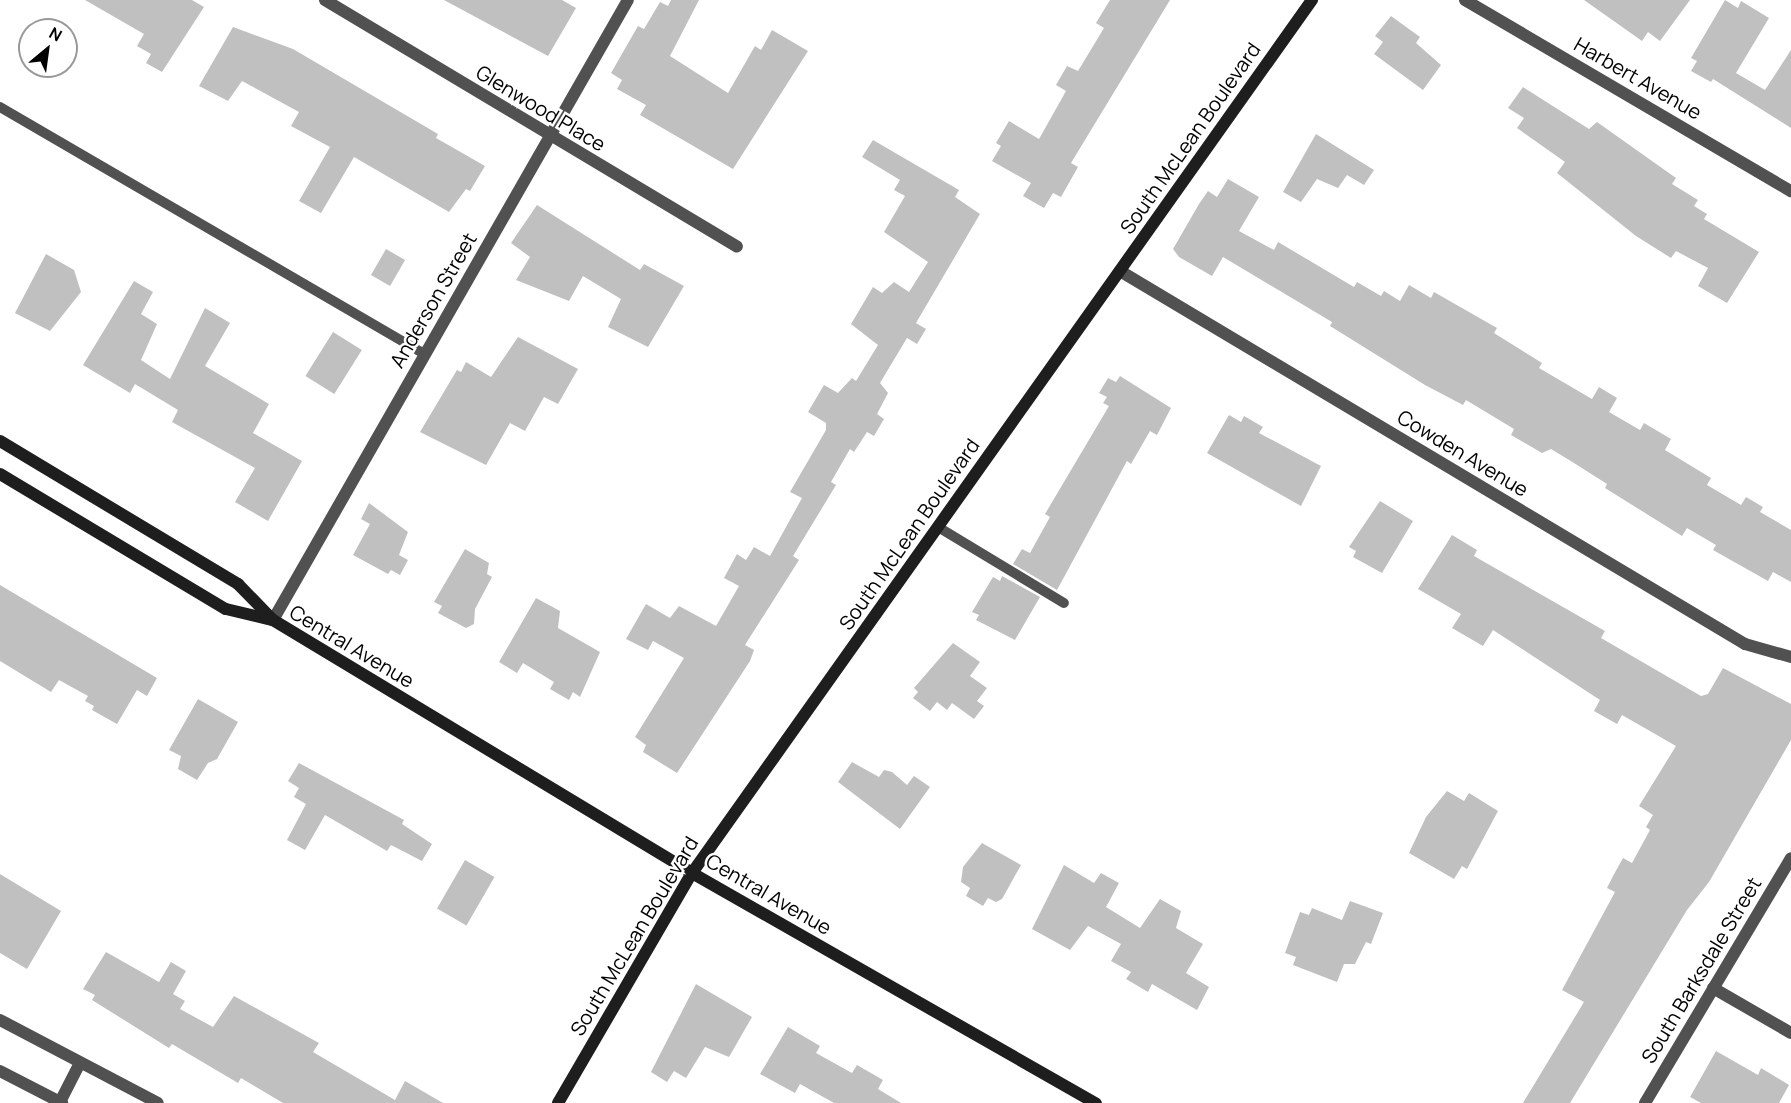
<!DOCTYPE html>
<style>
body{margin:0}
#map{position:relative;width:1791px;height:1103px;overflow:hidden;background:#fff;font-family:Manrope,sans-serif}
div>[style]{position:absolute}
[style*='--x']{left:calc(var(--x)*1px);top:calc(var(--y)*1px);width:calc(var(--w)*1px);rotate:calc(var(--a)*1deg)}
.building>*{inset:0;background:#c0c0c0;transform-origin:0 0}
.service>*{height:10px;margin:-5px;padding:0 5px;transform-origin:5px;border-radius:5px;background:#515151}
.minor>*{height:12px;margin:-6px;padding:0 6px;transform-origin:6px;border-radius:6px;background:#515151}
.secondary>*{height:12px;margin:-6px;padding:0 6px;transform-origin:6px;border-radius:6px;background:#1e1e1e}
span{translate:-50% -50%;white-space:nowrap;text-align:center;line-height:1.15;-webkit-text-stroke:5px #fff;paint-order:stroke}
.street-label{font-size:20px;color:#000}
.north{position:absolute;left:18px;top:18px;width:60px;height:60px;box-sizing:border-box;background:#fff;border:2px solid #999;border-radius:50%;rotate:29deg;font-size:16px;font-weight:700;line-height:24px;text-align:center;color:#000}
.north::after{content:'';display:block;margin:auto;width:21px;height:27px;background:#000;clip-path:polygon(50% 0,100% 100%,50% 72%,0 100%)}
</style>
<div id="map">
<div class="building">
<div style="clip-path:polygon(85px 0,192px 0,204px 7px,162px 72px,146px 63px,151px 54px,137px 46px,144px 34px)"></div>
<div style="clip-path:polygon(444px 0,562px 0,576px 8px,548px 56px)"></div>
<div style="clip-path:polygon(671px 0,699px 0,670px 56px,728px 93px,755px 46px,761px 50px,772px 30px,808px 51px,733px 169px,640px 115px,646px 105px,617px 89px,622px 80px,611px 73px,638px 26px,644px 29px,660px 2px,668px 6px)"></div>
<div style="clip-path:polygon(1110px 0,1170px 0,1071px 163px,1078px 167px,1061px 197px,1053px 193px,1044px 208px,1023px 196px,1031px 183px,992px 161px,1001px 146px,996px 143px,1009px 121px,1039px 139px,1066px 91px,1056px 85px,1067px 66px,1078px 71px,1104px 28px,1096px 23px)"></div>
<div style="clip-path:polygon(1584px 0,1690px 0,1660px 41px,1648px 32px,1642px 41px)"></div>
<div style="clip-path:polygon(1725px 0,1738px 8px,1741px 1px,1769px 18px,1736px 73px,1765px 90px,1791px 50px,1791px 128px,1713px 79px,1711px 82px,1691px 71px,1697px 61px,1691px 58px)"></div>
<div style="clip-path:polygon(1391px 16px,1420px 37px,1416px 43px,1441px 65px,1423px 90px,1374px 54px,1383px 42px,1375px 36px)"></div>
<div style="clip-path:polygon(233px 27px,293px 49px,438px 134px,436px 138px,485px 166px,470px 191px,466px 189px,449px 212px,354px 157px,321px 213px,299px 201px,330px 147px,291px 126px,299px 112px,242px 81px,228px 101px,199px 86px)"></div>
<div style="clip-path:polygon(1523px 87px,1589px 129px,1597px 122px,1676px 178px,1672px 184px,1698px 200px,1694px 206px,1707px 214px,1704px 219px,1759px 252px,1727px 303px,1698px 286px,1708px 268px,1676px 251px,1671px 258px,1636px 236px,1557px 173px,1565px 162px,1517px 128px,1524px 118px,1508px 108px)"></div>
<div style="clip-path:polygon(1316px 134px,1374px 170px,1364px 185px,1347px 175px,1338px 188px,1317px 179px,1301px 202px,1283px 192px)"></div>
<div style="clip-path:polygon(873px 140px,959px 190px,955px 197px,980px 214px,916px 323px,926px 329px,917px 344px,907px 338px,880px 383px,888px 393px,877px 414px,884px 419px,874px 436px,867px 432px,854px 452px,850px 449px,831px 482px,836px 485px,793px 556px,799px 560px,745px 645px,754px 650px,750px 661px,677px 773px,643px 752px,646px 745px,635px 737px,684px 658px,653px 641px,648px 650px,626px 639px,646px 604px,670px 618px,679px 606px,716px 626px,739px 586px,724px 578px,737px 554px,746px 560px,754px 547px,770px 556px,802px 498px,790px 492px,826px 430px,826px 423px,808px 412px,824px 385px,838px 393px,852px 378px,856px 381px,878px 345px,851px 324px,873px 287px,882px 293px,894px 282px,909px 292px,928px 262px,884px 232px,905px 196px,894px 190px,900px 180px,862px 157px)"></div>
<div style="clip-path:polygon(1228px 179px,1259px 197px,1239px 231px,1274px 250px,1278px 242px,1354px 287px,1357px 282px,1381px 296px,1384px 291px,1400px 301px,1409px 285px,1431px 298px,1434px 292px,1497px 328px,1494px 333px,1542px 363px,1539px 368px,1592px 399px,1599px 387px,1617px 398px,1609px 412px,1640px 430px,1644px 423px,1671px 439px,1665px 450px,1711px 478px,1707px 485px,1741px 505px,1746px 497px,1763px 507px,1760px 512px,1791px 530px,1791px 582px,1773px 572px,1768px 581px,1713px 550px,1716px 545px,1687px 528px,1682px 536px,1605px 488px,1607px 484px,1574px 463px,1551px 449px,1542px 453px,1511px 435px,1514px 429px,1466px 400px,1463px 405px,1425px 385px,1330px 326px,1332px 322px,1223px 257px,1212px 276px,1179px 257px,1173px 249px,1199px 204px,1208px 191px,1217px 197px)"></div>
<div style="clip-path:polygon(537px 205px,640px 270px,644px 264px,684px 286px,648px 347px,608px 327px,621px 299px,583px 276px,569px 301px,516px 280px,530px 257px,511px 243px)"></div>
<div style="left:386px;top:249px;width:22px;height:30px;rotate:30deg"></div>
<div style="clip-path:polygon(46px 254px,74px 270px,81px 292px,50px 331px,15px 313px)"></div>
<div style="clip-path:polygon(134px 281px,153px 292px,141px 314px,157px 324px,141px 360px,170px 379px,205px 308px,230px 323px,205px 366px,269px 404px,253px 433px,302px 461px,268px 521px,235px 502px,255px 468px,172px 422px,178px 410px,135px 384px,130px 393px,83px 365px)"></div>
<div style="left:333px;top:332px;width:34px;height:52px;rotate:32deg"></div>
<div style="clip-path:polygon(518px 337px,578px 369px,558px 404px,544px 397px,525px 431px,510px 423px,486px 465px,420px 432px,457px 370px,461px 372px,466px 362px,491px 377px)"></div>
<div style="clip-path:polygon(1120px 376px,1171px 408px,1157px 435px,1150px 431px,1131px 464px,1127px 461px,1057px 590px,1013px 564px,1022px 549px,1030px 553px,1050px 517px,1045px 514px,1109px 406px,1103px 403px,1107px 397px,1099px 393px,1108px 378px,1116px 382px)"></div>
<div style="clip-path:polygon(1229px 415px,1241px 422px,1244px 416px,1263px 427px,1259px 433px,1321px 466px,1301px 506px,1207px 453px)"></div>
<div style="clip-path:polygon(1380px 501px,1413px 521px,1382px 573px,1353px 557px,1356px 551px,1349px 547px)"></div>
<div style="clip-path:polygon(369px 503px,408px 532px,399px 555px,408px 560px,400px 575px,391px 570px,388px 574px,353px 555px,370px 524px,361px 519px)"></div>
<div style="clip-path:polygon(1452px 535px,1477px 550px,1474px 556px,1605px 631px,1601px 638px,1701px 696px,1708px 694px,1723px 668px,1791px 704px,1791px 740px,1709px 882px,1687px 910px,1570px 1103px,1523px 1103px,1584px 1002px,1562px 990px,1615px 892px,1607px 888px,1613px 876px,1623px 858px,1632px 863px,1650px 830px,1646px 827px,1653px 815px,1639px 806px,1676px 746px,1622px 715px,1617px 724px,1594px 711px,1600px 700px,1493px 630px,1483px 646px,1452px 628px,1461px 614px,1418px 589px)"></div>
<div style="clip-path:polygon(465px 549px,489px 563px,487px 574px,492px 577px,475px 609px,474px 624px,466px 628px,438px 613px,442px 606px,434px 602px)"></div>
<div style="clip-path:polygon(1002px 576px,1040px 597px,1015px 640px,976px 620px,979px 615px,972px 612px,993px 577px,1000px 581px)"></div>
<div style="clip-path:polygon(0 585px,157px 678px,147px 696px,137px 690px,117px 724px,92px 710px,94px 706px,85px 701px,88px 696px,59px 680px,51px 692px,0 661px)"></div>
<div style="clip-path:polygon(536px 598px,560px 611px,558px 628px,600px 652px,580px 697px,573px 692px,569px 700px,550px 689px,554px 682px,523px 663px,517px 673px,499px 662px)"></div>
<div style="clip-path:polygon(953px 643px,980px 662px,970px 676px,987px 688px,977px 701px,984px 706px,974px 719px,952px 703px,947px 710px,937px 702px,930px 711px,913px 698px,918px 692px,914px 688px)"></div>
<div style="clip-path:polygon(198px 699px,238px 722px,217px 759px,208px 763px,197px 780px,178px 769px,181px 756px,169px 750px)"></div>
<div style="clip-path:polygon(852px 762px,879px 777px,884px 770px,892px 772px,907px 785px,914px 776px,930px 787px,900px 829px,838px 782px)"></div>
<div style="clip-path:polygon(299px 763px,404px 820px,402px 824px,432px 844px,422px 861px,391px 845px,387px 851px,325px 815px,305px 850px,287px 840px,306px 804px,294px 797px,299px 788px,288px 781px)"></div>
<div style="clip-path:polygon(1447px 791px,1464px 801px,1469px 793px,1498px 811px,1467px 869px,1462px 866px,1454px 879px,1409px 853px,1426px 817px)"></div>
<div style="clip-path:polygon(982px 843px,1021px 865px,1002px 899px,996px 902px,988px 898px,983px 906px,966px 896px,970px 888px,961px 882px,963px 867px)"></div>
<div style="left:465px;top:860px;width:34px;height:56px;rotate:30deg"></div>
<div style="clip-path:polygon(1064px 865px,1094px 883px,1101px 873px,1119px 883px,1106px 907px,1140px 928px,1160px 899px,1181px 911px,1176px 928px,1203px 944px,1186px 973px,1209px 987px,1197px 1010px,1152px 984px,1148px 992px,1126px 979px,1131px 972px,1111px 961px,1121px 944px,1088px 926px,1070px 950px,1032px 929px)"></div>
<div style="clip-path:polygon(0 874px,61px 911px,27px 969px,0 953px)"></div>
<div style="clip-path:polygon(1350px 901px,1383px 913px,1371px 944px,1366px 942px,1355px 964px,1344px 964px,1337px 982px,1293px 965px,1296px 957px,1285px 953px,1300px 912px,1309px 915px,1312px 908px,1342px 920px)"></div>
<div style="clip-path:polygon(106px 952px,159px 982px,171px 962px,186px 971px,173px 994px,185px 1001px,180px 1009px,213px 1027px,234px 996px,319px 1043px,313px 1052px,395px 1100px,405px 1081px,443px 1103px,283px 1103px,241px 1078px,238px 1083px,172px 1044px,169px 1048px,92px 1000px,95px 995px,83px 989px)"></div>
<div style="clip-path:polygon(696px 984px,752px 1017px,729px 1057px,705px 1047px,686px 1078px,674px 1071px,667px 1082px,651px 1072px)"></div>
<div style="clip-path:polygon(788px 1027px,820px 1046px,816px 1053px,852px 1073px,857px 1065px,883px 1080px,878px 1089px,901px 1103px,834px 1103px,800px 1084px,795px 1093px,760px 1074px)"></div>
<div style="clip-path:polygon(1716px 1051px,1758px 1075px,1761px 1068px,1789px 1085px,1779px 1103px,1701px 1103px,1690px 1097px)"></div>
</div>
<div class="service">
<div style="--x:0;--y:107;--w:492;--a:30.2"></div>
<div style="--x:938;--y:527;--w:147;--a:31.1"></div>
</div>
<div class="minor">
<div style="--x:325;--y:0;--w:480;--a:30.9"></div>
<div style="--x:1465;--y:0;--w:378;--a:30.4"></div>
<div style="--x:1120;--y:271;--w:728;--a:30.83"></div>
<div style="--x:1745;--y:644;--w:48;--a:15.8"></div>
<div style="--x:273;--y:620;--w:714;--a:-60.21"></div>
<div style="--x:1713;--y:988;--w:90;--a:30"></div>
<div style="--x:0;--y:1020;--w:178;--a:27.7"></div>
<div style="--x:0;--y:1071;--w:70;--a:27.3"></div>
<div style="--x:60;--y:1102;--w:44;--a:-62.9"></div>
<div style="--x:1645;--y:1103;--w:285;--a:-59.2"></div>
</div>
<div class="secondary">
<div style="--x:0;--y:441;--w:278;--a:31"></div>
<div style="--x:238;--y:584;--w:50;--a:45.8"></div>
<div style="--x:273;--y:620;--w:489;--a:31.1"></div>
<div style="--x:692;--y:873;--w:465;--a:29.7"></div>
<div style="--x:0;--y:474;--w:263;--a:30.9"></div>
<div style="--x:226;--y:609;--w:47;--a:13.4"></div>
<div style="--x:558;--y:1103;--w:266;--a:-59.8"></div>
<div style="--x:692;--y:873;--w:1071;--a:-54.62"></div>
</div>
<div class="street-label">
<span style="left:1638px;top:78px;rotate:30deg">Harbert Avenue</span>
<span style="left:541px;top:108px;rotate:31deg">Glenwood Place</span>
<span style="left:1190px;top:138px;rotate:-55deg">South McLean Boulevard</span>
<span style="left:433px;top:300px;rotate:-60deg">Anderson Street</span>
<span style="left:1463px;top:453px;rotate:31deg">Cowden Avenue</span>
<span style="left:909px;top:534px;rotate:-55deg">South McLean Boulevard</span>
<span style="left:352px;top:646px;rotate:31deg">Central Avenue</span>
<span style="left:769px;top:894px;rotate:30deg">Central Avenue</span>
<span style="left:634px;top:936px;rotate:-59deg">South McLean Boulevard</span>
<span style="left:1701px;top:970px;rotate:-59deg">South Barksdale Street</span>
</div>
<div class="north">N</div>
</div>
